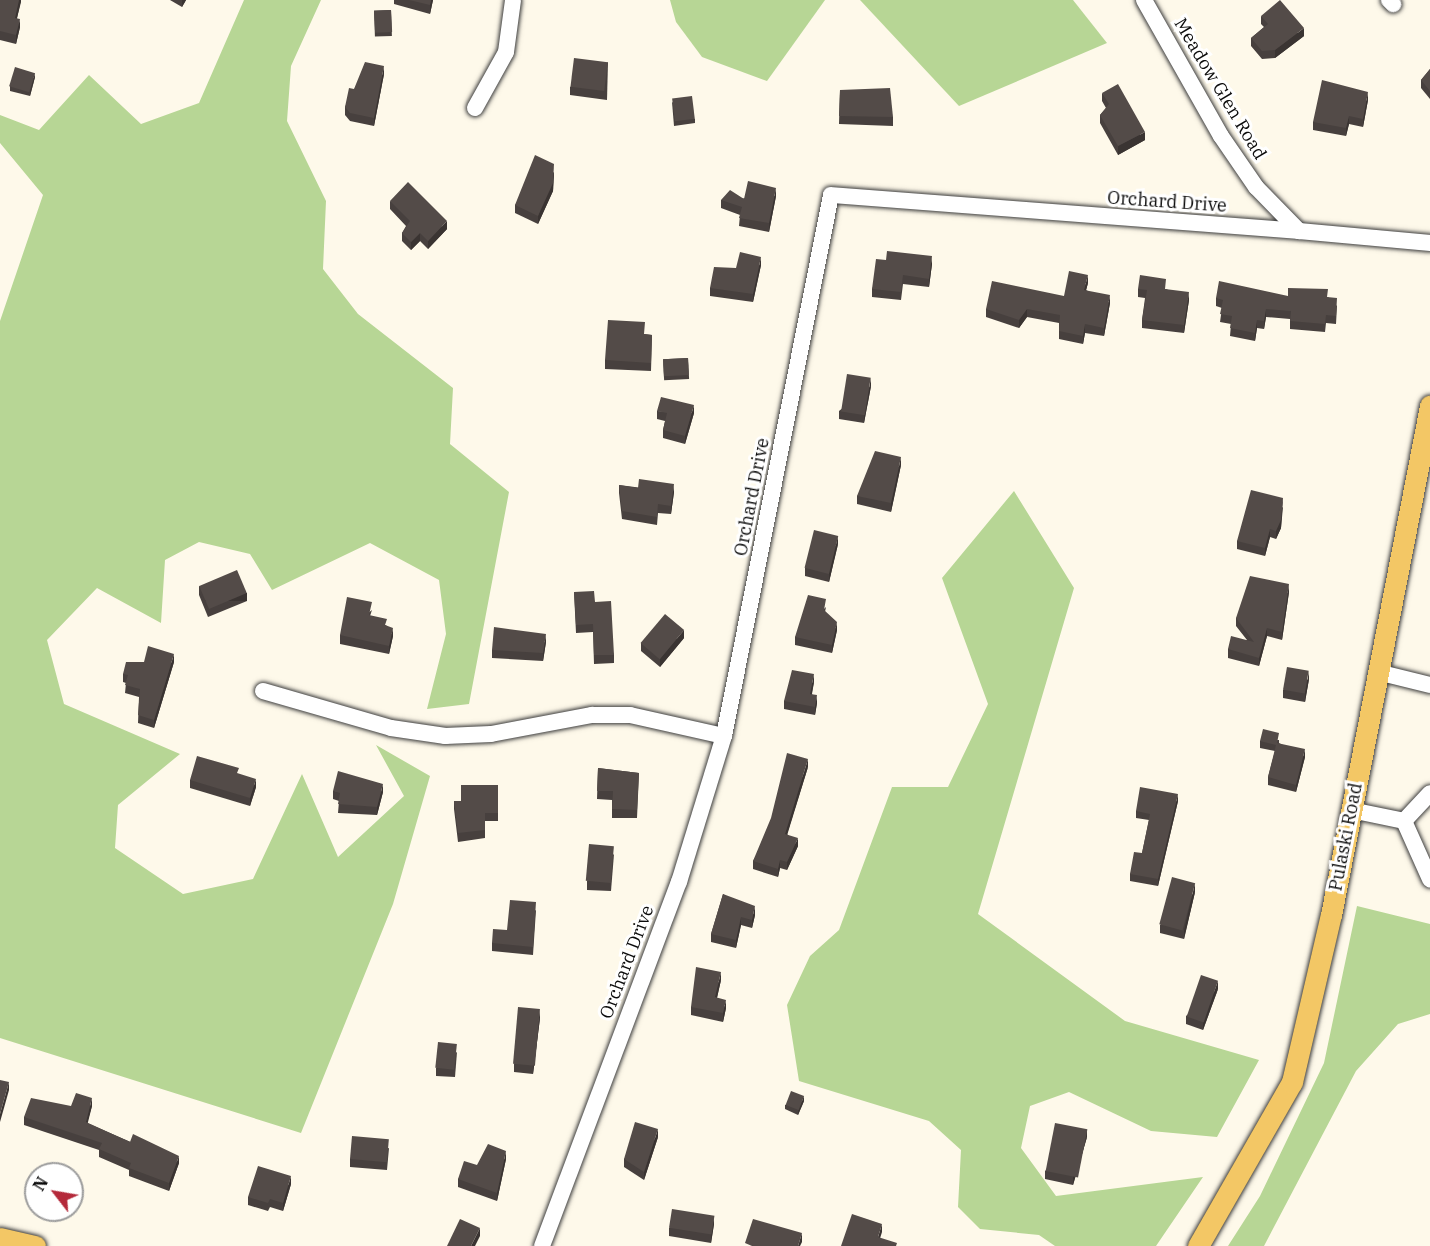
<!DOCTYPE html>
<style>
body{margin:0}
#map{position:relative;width:1430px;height:1246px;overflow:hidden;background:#fef9ea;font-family:"IBM Plex Serif",serif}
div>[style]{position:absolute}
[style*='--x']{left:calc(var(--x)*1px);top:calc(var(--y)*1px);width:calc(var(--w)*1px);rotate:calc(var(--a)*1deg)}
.forest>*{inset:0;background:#b7d695}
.roads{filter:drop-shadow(0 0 2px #3e3e3e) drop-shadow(0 0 2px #3e3e3e)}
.minor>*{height:16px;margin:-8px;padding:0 8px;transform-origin:8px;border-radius:8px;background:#fff}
.major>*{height:21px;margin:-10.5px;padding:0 10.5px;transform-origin:10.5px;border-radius:10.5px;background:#f3c765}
.wall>*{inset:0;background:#47403e;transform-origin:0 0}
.shaded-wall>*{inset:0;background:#3a3432;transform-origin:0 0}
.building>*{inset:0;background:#534b48;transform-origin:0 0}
span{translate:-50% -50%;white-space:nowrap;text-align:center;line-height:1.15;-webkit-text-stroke:6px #fff;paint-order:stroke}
.street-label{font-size:18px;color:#0b0b0b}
.north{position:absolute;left:24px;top:1162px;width:60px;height:60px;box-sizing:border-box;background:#fff;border:2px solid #9d9d9d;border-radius:50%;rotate:301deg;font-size:16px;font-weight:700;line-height:24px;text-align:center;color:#0b0b0b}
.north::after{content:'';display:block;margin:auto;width:21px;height:27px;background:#b4293a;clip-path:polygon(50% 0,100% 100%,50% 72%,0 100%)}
</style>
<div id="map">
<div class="forest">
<div style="clip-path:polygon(244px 0,321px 0,291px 66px,287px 121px,326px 201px,323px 269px,358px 314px,453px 388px,450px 444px,509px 492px,469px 704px,427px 709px,446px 634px,439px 580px,370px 543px,272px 590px,250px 554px,199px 542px,165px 560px,161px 623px,97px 588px,47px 640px,64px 704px,180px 754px,118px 805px,115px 848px,183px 894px,253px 879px,302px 774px,338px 857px,404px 796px,376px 745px,430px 776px,393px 904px,301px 1133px,0 1038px,0 321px,43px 195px,0 143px,0 115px,39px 130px,89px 75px,141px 124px,199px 103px)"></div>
<div style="clip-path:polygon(670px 0,825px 0,767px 81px,702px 57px,676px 22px)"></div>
<div style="clip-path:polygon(860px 0,1073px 0,1107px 43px,959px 106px)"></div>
<div style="clip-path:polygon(1014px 491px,1074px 588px,978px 914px,1125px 1021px,1259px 1060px,1217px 1137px,1151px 1131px,1069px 1092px,1030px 1106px,1021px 1148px,1056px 1196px,1203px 1177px,1156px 1246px,1055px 1246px,1039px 1235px,980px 1229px,958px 1207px,961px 1150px,929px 1121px,799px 1081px,787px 1005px,810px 956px,839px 930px,892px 787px,948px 787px,988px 704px,942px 578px)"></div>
<div style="clip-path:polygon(1357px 906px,1430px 924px,1430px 1014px,1398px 1024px,1356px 1071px,1264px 1246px,1228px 1246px,1260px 1196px,1324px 1063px)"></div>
</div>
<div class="roads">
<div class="minor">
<div style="--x:1144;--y:0;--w:156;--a:60.5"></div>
<div style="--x:1221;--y:136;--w:62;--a:55.5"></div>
<div style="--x:1256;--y:187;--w:62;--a:45.7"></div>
<div style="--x:1299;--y:231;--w:132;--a:5.2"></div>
<div style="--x:1389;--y:0;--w:6;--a:45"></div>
<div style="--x:475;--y:108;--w:64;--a:-61"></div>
<div style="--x:506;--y:52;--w:52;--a:-82.3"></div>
<div style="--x:1377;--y:672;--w:55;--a:13.8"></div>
<div style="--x:263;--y:691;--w:133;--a:16.1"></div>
<div style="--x:391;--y:728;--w:55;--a:8.4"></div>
<div style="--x:445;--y:736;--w:46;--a:-2.5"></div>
<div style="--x:491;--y:734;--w:103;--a:-10.7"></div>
<div style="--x:592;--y:715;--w:38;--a:0"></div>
<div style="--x:630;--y:715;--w:96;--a:12.6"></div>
<div style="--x:1351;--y:810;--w:54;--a:11.7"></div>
<div style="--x:1404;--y:821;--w:64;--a:65.9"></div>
<div style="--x:1404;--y:821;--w:38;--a:-47"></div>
<div style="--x:542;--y:1246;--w:389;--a:-69.4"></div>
<div style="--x:679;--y:882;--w:153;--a:-72.9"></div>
<div style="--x:724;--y:736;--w:551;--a:-78.81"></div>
<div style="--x:831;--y:195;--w:469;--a:4.4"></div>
</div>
<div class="major">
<div style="--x:0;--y:1238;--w:36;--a:13"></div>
<div style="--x:1198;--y:1246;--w:189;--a:-60.2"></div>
<div style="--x:1292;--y:1082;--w:171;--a:-76.9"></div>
<div style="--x:1331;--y:915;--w:519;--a:-78.99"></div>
</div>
</div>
<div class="wall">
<div style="clip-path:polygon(0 0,21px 0,17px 18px,20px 27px,16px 44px,0 40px)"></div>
<div style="clip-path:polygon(170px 0,186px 0,182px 7px)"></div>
<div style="clip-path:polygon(394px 0,433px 0,430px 14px,394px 4px)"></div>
<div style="left:391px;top:10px;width:26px;height:17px;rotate:88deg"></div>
<div style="clip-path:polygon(1261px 16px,1304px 36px,1275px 58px,1262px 59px,1251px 46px,1251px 38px,1264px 27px,1261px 24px)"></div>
<div style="clip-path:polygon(608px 62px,607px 100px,570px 95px,570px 87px)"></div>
<div style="clip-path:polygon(1430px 69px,1430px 99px,1421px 88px,1421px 80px)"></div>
<div style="clip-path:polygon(384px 74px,374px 126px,350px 121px,345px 115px,345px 107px,354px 89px)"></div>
<div style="clip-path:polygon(35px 77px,30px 96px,10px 91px,10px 86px)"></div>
<div style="clip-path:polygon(840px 90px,893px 117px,893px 126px,839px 124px)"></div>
<div style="clip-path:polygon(1102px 93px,1145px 140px,1118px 155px,1100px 123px,1100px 115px,1106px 108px,1102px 101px)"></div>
<div style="clip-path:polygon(1368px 100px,1363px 127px,1349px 124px,1346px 136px,1313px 130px,1313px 122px)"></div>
<div style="clip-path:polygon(672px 102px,695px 119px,695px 123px,674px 126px)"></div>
<div style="clip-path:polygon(554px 172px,553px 191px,538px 224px,515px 213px,515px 205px)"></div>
<div style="clip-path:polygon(776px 196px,769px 232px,739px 226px,740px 215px,721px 208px,721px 200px)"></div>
<div style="clip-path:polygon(390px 201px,447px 229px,428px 249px,420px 241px,411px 250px,402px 241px,402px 233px,406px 226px,390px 209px)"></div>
<div style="clip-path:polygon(886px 260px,932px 264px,929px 287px,903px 284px,901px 300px,872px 297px,872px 289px)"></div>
<div style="clip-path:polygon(761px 265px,753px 302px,710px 296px,710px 288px,736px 268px)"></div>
<div style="clip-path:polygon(1088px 283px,1086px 290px,1110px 303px,1104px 336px,1085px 333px,1083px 344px,1059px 339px,1059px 323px,1027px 317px,1019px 328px,986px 317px,986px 309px,1064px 296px)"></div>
<div style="clip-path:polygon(1138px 289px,1166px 289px,1189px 300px,1184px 333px,1142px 328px,1142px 320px,1145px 298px,1138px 297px)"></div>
<div style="clip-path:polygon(1288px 296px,1328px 297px,1337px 306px,1336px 324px,1326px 323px,1325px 332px,1290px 329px,1290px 319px,1266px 317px,1264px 329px,1257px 328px,1255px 341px,1230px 336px,1231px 324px,1220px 322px,1222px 308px,1216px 306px,1216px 298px)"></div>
<div style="clip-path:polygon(644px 334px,652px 335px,651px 371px,605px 369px,605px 360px)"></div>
<div style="left:688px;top:358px;width:21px;height:25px;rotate:87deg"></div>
<div style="clip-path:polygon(871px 386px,864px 423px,839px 419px,839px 411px)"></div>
<div style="clip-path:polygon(657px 411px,694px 413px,685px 444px,663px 438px,663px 430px,665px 421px,657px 419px)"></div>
<div style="clip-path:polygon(901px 465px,891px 512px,857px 504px,857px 496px)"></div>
<div style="clip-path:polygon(619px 485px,674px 492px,671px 514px,658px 513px,657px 525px,622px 519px,619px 493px)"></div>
<div style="clip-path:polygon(1283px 507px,1281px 528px,1276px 539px,1270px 537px,1265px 556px,1237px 549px,1237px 541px)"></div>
<div style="clip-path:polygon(838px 544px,829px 582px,805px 576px,805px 568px)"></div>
<div style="clip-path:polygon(199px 586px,247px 601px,208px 617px,199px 595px)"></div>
<div style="clip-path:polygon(574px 592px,595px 602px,614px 655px,614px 663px,594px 664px,593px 632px,576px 633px)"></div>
<div style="clip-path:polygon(1289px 592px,1282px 640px,1267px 636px,1259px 666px,1228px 658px,1228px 649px,1247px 640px,1236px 626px,1236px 618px)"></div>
<div style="clip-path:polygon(826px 607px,825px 612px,837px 630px,832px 653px,795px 645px,795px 637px)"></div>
<div style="clip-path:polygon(372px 610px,370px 616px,387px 626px,393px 636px,389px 654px,340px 644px,340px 635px)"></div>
<div style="clip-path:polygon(684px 638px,660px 667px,641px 651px,641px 643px)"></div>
<div style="clip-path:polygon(546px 642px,543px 661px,492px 658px,492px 650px)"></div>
<div style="clip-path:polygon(174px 662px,154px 728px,138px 723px,139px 697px,125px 693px,126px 683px,123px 682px,123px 674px)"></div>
<div style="clip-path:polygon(1309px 679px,1305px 702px,1283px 698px,1283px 690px)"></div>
<div style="clip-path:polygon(814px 682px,812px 694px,817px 703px,815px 715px,784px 709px,784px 701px)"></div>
<div style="clip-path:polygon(1279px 740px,1279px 743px,1305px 757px,1296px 792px,1268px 785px,1268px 777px,1275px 751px,1260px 748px,1260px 741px)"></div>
<div style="clip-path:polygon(808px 767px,787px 834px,798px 846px,787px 870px,780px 868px,778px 877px,753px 869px,753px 861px)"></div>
<div style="clip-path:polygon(598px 768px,639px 773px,637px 818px,612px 818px,612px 800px,597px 799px)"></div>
<div style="clip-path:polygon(239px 774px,256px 787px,250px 806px,190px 788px,190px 780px)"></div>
<div style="clip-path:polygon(498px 785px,498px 821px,485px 821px,485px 838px,458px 842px,454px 809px,454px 801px,461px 801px)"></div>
<div style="clip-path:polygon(333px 791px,383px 792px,377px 815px,338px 813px,339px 801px,333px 799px)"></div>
<div style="clip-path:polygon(1178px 801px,1158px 886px,1130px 881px,1130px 874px,1142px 853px,1149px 820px,1136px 818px,1136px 811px)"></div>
<div style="clip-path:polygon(614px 854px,611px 891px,587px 890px,587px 881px)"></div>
<div style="clip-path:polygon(1195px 892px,1184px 939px,1160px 933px,1160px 925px)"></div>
<div style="clip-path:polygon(723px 894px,755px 915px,752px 928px,741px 925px,736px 948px,711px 942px,711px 934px)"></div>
<div style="clip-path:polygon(536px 910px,533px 955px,492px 951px,492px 943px,507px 930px)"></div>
<div style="clip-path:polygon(721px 980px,717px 998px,726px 1008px,723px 1022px,691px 1015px,691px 1007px)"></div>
<div style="clip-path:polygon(1218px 989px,1203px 1030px,1186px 1024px,1186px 1016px)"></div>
<div style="clip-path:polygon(540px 1018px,533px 1074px,514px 1072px,514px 1064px)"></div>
<div style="clip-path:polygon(457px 1052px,455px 1077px,436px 1076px,436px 1068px)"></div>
<div style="clip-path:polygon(804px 1101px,798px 1115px,785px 1109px,785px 1105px)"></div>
<div style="clip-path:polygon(71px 1106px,92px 1106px,87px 1123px,179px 1163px,169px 1191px,129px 1176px,129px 1170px,99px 1157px,99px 1150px,24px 1125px,24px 1117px)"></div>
<div style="clip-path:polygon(658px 1137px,644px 1180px,624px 1167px,624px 1159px)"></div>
<div style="clip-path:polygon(1087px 1137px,1073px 1185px,1045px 1179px,1045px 1171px)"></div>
<div style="clip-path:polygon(389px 1148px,387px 1170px,350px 1167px,350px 1159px)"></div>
<div style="clip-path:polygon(506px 1159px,497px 1201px,458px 1187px,458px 1179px,477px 1165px)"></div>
<div style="clip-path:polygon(291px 1184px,283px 1211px,270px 1207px,268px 1211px,248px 1205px,248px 1197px)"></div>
<div style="clip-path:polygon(714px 1224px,711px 1243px,669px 1236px,669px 1228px)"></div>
</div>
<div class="shaded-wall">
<div style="clip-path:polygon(19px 0,21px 0,21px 2px,15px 26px,15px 18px)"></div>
<div style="clip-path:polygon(182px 0,186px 0,182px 7px)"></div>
<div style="clip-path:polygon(431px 0,433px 0,430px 14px,430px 5px)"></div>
<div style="clip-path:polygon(20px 19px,20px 27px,16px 44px,16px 35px)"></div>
<div style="clip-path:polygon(1304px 28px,1304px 36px,1275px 58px,1275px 50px)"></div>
<div style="clip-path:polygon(384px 66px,384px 74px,374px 126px,374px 118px)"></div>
<div style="clip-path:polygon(35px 73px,35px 77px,30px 96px,30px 92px)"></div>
<div style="clip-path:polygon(1368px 92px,1368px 100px,1363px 127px,1363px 119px)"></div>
<div style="clip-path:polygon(1349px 116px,1349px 124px,1346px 136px,1346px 128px)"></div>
<div style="clip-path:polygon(1145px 132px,1145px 140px,1118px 155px,1118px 146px)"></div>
<div style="clip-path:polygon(554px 172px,553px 191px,538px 224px,538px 216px)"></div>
<div style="clip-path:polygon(776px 188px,776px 196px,769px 232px,769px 223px)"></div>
<div style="clip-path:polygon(447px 221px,447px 229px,428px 249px,428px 241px)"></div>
<div style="clip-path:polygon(420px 233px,420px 241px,411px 250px,411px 242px)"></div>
<div style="clip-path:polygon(932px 256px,932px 264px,929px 287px,929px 279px)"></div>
<div style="clip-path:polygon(761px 257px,761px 265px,753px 302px,753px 294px)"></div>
<div style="clip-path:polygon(1088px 275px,1088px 283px,1084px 298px,1084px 290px)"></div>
<div style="clip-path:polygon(1189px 292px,1189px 300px,1184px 333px,1184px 325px)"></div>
<div style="clip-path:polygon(1110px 295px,1110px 303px,1104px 336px,1104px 328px)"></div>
<div style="clip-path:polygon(1027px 309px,1027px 317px,1019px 328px,1019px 320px)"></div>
<div style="clip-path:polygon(1266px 309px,1266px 317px,1264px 329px,1264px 321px)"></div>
<div style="clip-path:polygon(1257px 320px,1257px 328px,1255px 341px,1255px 333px)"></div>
<div style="clip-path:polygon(1085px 324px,1085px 333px,1083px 344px,1083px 336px)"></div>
<div style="clip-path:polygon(871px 378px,871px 386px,864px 423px,864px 415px)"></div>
<div style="clip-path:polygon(694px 405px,694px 413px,685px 444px,685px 436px)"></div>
<div style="clip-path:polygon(901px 457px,901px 465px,891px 512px,891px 503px)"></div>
<div style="clip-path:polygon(674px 484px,674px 492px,671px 514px,671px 506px)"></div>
<div style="clip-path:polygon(1283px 498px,1281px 528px,1276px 539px,1276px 531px)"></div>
<div style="clip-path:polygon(1270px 529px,1270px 537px,1265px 556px,1265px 548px)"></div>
<div style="clip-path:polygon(838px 536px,838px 544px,829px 582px,829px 574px)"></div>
<div style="clip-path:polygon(1289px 584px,1289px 592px,1282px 640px,1282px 632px)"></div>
<div style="left:247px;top:593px;width:8px;height:42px;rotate:90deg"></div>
<div style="clip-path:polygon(837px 622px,837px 630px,832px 653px,832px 645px)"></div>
<div style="clip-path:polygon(393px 628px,393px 636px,389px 654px,389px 646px)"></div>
<div style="clip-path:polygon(1267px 628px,1267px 636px,1259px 666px,1259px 658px)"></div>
<div style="clip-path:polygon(684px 630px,684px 638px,660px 667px,660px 659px)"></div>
<div style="clip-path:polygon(546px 634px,546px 642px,543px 661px,543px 653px)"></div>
<div style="clip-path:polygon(174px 654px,174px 662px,154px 728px,154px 720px)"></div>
<div style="clip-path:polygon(1309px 671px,1309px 679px,1305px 702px,1305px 694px)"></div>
<div style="clip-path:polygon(814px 674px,814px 682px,810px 702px,810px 694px)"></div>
<div style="clip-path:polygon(817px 695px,817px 703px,815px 715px,815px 707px)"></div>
<div style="clip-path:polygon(1305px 749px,1305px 757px,1296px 792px,1296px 785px)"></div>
<div style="clip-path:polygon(808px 759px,808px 767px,785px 842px,785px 834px)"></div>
<div style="clip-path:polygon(256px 779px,256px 787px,250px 806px,250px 798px)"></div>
<div style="clip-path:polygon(383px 784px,383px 792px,377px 815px,377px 807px)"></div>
<div style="clip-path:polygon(1178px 794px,1178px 801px,1158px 886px,1158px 879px)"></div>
<div style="clip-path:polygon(798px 838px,798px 846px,787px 870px,787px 862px)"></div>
<div style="clip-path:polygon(780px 860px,780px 868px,778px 877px,778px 869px)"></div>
<div style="clip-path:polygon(1195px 883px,1195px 892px,1184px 939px,1184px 931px)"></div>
<div style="clip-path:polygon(755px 906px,755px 915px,752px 928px,752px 920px)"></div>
<div style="clip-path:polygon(741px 917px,741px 925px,736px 948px,736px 940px)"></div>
<div style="clip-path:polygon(721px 972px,721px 980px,715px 1006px,715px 997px)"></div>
<div style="clip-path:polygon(1218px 981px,1218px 989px,1203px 1030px,1203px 1022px)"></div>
<div style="clip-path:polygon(726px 1000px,726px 1008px,723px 1022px,723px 1013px)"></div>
<div style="clip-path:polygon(540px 1009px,540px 1018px,533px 1074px,533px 1066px)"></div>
<div style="clip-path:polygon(9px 1082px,9px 1090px,0 1122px,0 1114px)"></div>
<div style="clip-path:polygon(804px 1096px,804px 1101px,798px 1115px,798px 1111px)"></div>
<div style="clip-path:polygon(92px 1098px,92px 1106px,86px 1130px,86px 1122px)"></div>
<div style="clip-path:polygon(658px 1129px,658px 1137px,644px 1180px,644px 1172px)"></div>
<div style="clip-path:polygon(1087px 1129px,1087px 1137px,1073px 1185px,1073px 1177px)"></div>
<div style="clip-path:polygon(506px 1151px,506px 1159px,497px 1201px,497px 1193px)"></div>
<div style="clip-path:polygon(179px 1156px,179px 1163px,169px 1191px,169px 1183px)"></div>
<div style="clip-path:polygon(291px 1176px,291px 1184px,283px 1211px,283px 1203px)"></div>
<div style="clip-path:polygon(714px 1216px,714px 1224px,711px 1243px,711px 1235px)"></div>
<div style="clip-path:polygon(882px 1224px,882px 1232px,878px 1245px,878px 1237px)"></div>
<div style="clip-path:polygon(480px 1228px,480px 1236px,475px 1246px,471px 1246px)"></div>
<div style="clip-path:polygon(802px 1233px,802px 1242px,800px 1246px,798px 1246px)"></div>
</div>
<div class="building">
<div style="clip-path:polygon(0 0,19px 0,15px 18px,20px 19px,16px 35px,0 31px)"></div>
<div style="clip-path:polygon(409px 0,431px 0,430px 5px)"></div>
<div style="clip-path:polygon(1280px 0,1304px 28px,1275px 50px,1262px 51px,1251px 38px,1268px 24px,1261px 16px)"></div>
<div style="left:391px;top:10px;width:22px;height:17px;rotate:87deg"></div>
<div style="left:574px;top:58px;width:34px;height:29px;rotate:7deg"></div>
<div style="clip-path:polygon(365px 62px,384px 66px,374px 118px,350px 113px,345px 107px,349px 88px,354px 89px)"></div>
<div style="left:15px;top:67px;width:21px;height:20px;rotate:17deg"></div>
<div style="clip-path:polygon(1430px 69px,1430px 91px,1421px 80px)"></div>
<div style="clip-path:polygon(1322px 80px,1368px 92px,1363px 119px,1349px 116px,1346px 128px,1313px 122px)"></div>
<div style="clip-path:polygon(1118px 84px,1145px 132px,1118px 146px,1100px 115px,1109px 104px,1102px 93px)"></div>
<div style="clip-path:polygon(890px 88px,893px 117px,839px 116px,840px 90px)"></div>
<div style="left:692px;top:96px;width:23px;height:20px;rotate:83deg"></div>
<div style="clip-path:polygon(535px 155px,554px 164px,553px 183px,538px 216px,515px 205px)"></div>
<div style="clip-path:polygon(748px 181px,776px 188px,769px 223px,739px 218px,742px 207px,721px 200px,730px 190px,744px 199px)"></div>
<div style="clip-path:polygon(408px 182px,447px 221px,428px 241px,420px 233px,411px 242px,402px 233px,410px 221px,390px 201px)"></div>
<div style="clip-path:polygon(887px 251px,932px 256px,929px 279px,903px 275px,901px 292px,872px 289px,876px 259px,886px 260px)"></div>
<div style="clip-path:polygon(740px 252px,761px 257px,753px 294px,710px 288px,714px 267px,736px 268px)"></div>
<div style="clip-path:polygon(1069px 271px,1088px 275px,1084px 290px,1110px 295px,1104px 328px,1085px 324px,1083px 336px,1059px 331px,1060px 315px,1027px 309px,1019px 320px,986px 309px,992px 281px,1064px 296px)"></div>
<div style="clip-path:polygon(1140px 275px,1166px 279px,1165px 289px,1189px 292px,1184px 325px,1142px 320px,1147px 290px,1138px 289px)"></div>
<div style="clip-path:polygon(1219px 281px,1288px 296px,1288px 288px,1328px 289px,1327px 297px,1337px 298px,1336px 316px,1326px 315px,1325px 324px,1290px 321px,1291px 311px,1266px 309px,1264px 321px,1257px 320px,1255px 333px,1230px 328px,1232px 316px,1220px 314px,1223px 300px,1216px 298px)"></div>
<div style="clip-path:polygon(608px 320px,645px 322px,644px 334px,652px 335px,651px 363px,605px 360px)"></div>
<div style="left:688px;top:358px;width:17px;height:25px;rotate:87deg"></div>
<div style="left:847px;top:374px;width:24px;height:38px;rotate:9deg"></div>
<div style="clip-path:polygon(661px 397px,694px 405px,685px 436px,663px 430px,667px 413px,657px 411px)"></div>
<div style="clip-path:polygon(875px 451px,901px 457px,891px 503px,857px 496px)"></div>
<div style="clip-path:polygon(639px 479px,674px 484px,671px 506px,658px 504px,657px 517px,622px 511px,619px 485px,638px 488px)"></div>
<div style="clip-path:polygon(1251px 490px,1283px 498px,1281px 520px,1276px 531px,1270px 529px,1265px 548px,1237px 541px)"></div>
<div style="left:814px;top:530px;width:25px;height:39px;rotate:14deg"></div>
<div style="left:237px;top:570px;width:25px;height:41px;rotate:67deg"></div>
<div style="clip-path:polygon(1250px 576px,1289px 584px,1282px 632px,1267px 628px,1259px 658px,1228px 649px,1231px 636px,1254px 642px,1236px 618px)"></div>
<div style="clip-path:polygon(594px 591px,595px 602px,611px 601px,614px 655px,594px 655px,593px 624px,576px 625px,574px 592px)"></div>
<div style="clip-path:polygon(808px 595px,826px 599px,824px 610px,837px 622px,832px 645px,795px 637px)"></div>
<div style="clip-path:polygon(347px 597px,372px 602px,369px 615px,387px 619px,385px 625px,393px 628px,389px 646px,340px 635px)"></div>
<div style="left:665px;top:614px;width:25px;height:38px;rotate:40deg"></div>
<div style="clip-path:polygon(494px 627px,546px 634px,543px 653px,492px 650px)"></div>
<div style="clip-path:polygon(148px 646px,174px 654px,154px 720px,138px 715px,140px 689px,125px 685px,128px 675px,123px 674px,126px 662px,144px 662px)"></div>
<div style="left:1287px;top:667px;width:22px;height:23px;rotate:10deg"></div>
<div style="clip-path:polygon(792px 670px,814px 674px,810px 694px,817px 695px,815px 707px,784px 701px)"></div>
<div style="clip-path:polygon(1263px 729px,1279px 733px,1277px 743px,1305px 749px,1296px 785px,1268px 777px,1276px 745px,1260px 741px)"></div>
<div style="clip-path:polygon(787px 753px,808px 759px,785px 834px,798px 838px,787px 862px,780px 860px,778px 869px,753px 861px,771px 818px)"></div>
<div style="clip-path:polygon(197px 756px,239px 768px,237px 773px,256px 779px,250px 798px,190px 780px)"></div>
<div style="clip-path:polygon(598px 768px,639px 773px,637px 810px,612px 809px,613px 791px,597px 791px)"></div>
<div style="clip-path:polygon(338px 771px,383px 784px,377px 807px,338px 804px,340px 793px,333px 791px)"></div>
<div style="clip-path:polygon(461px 785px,498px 785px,498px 813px,485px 813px,485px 830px,458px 833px,454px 801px,461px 801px)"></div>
<div style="clip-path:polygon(1140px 787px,1178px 794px,1158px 879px,1130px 874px,1134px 852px,1142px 853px,1150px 814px,1136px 811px)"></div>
<div style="left:589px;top:844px;width:25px;height:37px;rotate:5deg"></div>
<div style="left:1172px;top:877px;width:24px;height:49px;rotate:15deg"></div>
<div style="clip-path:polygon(723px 894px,755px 906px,752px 920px,741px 917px,736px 940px,711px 934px)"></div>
<div style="clip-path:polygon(510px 900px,536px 902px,533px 947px,492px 943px,493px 929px,507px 930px)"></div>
<div style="clip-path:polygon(696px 967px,721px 972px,715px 997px,726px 1000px,723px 1013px,691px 1007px)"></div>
<div style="left:1201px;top:975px;width:18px;height:44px;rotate:19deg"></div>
<div style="left:518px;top:1007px;width:22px;height:57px;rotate:5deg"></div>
<div style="left:438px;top:1042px;width:19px;height:26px;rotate:6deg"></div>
<div style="clip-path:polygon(0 1080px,9px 1082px,0 1114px)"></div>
<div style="left:791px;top:1091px;width:14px;height:15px;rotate:21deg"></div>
<div style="clip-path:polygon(76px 1093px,92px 1098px,86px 1122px,130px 1142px,133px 1134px,179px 1156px,169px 1183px,129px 1168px,131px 1163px,99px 1149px,102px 1143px,24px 1117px,31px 1098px,71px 1106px)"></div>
<div style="clip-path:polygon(635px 1122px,658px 1129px,644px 1172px,624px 1159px)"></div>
<div style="left:1055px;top:1123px;width:33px;height:49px;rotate:11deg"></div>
<div style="left:352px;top:1136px;width:37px;height:23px;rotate:5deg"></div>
<div style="clip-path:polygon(488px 1144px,506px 1151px,497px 1193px,458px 1179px,464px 1161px,477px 1165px)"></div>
<div style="clip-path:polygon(258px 1166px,291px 1176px,283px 1203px,270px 1199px,268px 1203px,248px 1197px)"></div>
<div style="left:672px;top:1209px;width:43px;height:19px;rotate:9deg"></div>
<div style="clip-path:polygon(852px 1214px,882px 1224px,878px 1237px,897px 1243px,896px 1246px,841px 1246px)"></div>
<div style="clip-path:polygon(460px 1219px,480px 1228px,471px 1246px,447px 1246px)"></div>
<div style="clip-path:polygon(753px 1219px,802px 1233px,798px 1246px,752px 1246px,745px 1243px)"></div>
</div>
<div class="street-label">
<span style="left:1220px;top:89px;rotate:59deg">Meadow Glen Road</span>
<span style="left:1167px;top:202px;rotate:4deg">Orchard Drive</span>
<span style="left:752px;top:497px;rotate:-79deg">Orchard Drive</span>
<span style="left:1346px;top:837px;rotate:-79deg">Pulaski Road</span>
<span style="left:627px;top:962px;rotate:-69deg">Orchard Drive</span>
</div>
<div class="north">N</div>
</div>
